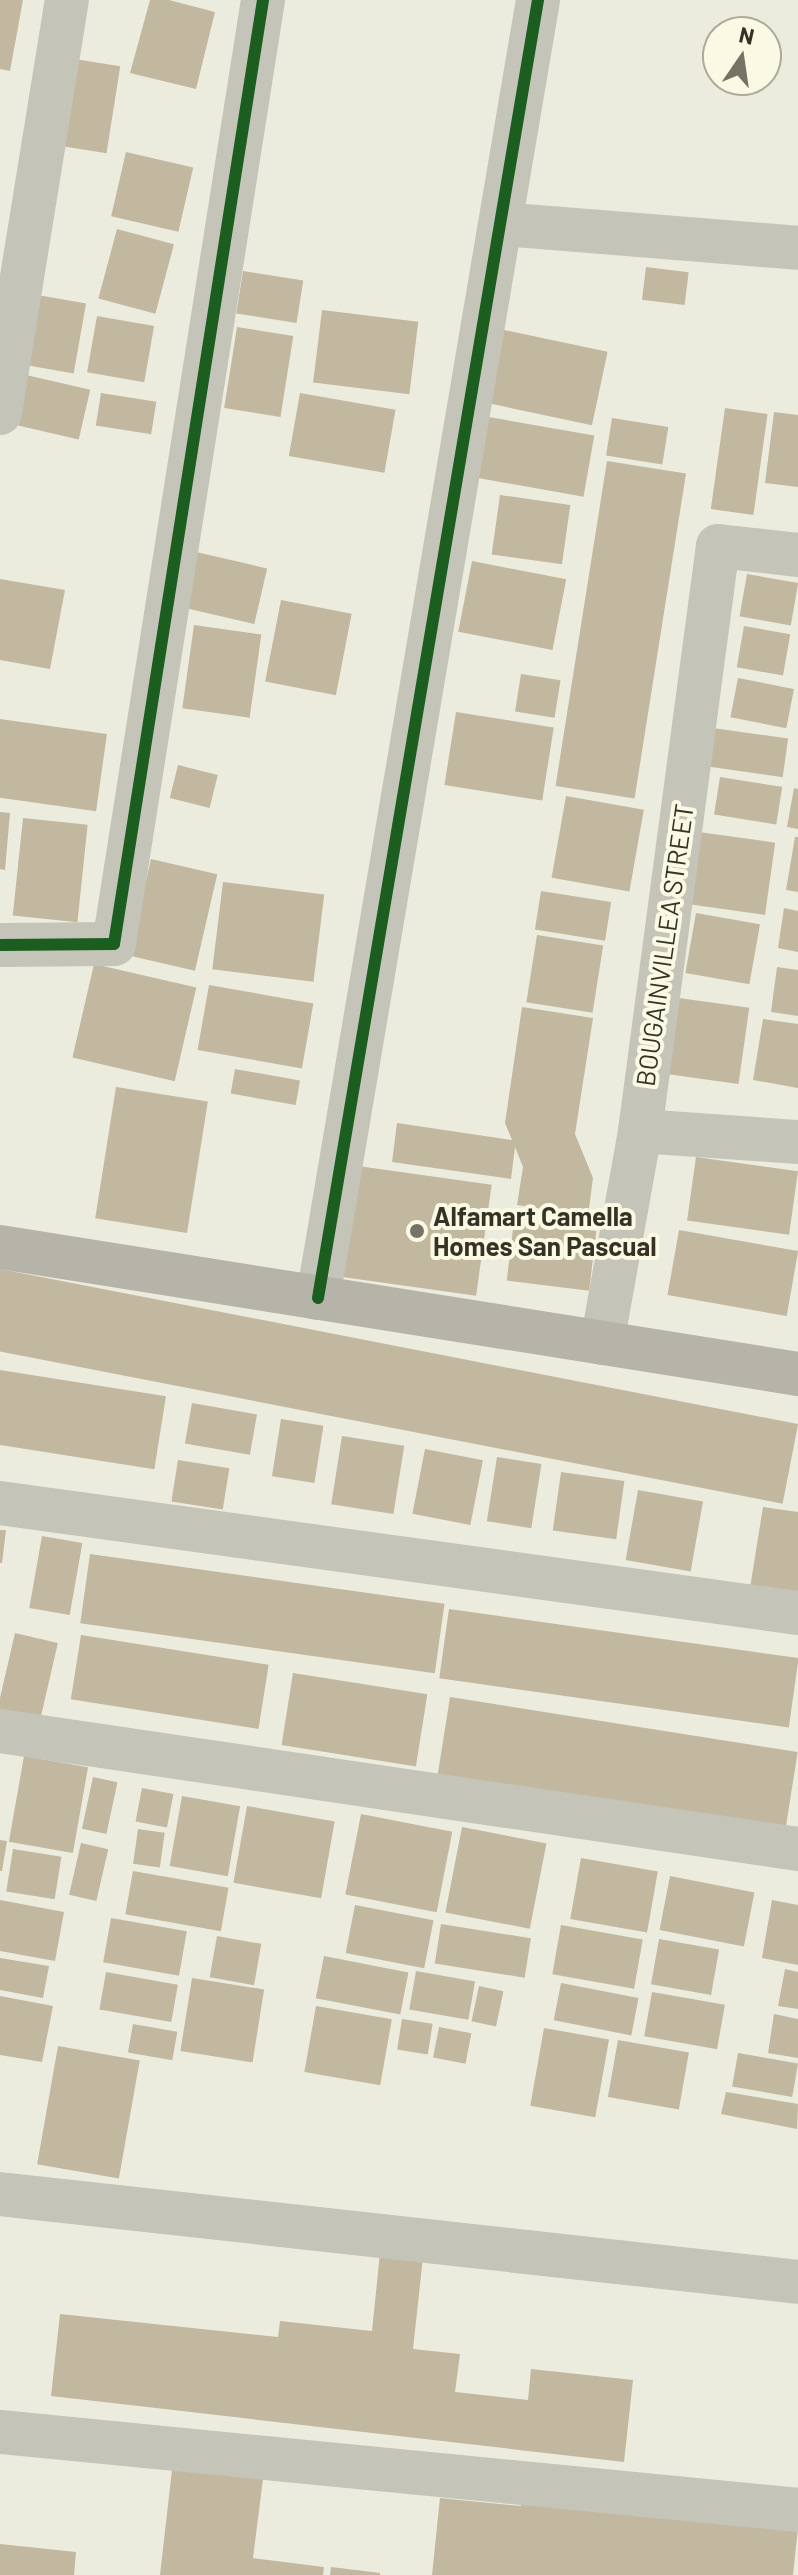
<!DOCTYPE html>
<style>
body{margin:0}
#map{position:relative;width:798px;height:2575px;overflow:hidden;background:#ececde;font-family:Barlow,sans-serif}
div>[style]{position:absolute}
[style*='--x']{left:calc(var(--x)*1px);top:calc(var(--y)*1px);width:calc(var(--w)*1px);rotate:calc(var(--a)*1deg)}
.building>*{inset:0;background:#c1b89f;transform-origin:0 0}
.street>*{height:44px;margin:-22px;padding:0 22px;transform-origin:22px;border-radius:22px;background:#c5c4b8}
.secondary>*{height:44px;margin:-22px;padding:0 22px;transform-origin:22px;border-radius:22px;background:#b6b4a8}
.cycleway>*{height:12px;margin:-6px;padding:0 6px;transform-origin:6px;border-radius:6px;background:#1b5e20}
.dots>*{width:22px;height:22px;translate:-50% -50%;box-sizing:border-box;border:4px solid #fafae4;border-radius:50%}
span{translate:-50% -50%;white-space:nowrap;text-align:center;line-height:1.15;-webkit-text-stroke:8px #fafae4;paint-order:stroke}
.street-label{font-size:26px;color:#363226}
.poi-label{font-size:26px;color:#363226;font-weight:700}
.left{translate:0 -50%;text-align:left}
.north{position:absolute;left:702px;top:16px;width:80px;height:80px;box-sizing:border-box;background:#fafae4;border:2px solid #acaa98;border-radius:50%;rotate:13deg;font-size:22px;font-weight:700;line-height:32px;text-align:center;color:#363226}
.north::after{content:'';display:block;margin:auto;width:28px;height:36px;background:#767366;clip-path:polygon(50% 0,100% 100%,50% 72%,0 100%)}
</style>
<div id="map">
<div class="building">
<div style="clip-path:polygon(0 0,23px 0,10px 71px,0 69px)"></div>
<div style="clip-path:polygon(150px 0,169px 0,215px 12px,196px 89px,130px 73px)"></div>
<div style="left:62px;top:57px;width:59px;height:88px;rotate:9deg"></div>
<div style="left:126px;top:152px;width:69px;height:66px;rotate:13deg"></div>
<div style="left:117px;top:229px;width:59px;height:72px;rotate:15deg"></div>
<div style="left:646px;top:267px;width:43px;height:33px;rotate:7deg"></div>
<div style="left:243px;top:271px;width:61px;height:43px;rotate:9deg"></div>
<div style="left:21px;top:292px;width:66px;height:71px;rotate:10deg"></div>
<div style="left:322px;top:310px;width:97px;height:73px;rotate:7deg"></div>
<div style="left:97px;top:316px;width:58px;height:57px;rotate:10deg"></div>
<div style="left:237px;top:327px;width:57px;height:82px;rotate:9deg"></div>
<div style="left:500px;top:329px;width:110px;height:75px;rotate:12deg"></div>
<div style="left:22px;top:374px;width:70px;height:51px;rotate:13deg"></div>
<div style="left:101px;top:393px;width:56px;height:33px;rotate:9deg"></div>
<div style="left:300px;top:393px;width:97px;height:64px;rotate:10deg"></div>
<div style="left:725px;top:408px;width:43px;height:102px;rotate:8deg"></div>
<div style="clip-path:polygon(774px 412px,798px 415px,798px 487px,765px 483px)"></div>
<div style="left:483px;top:416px;width:113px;height:62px;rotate:10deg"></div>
<div style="left:612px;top:418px;width:57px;height:38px;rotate:9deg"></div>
<div style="left:607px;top:461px;width:80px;height:329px;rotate:9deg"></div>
<div style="left:500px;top:495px;width:71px;height:60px;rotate:8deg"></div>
<div style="left:196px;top:552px;width:73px;height:57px;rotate:13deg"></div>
<div style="left:472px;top:561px;width:96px;height:72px;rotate:11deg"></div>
<div style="left:747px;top:574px;width:52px;height:43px;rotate:10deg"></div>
<div style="clip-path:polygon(0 579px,65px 590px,50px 669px,0 660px)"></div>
<div style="left:281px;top:600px;width:72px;height:83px;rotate:11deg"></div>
<div style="left:194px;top:625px;width:68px;height:84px;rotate:8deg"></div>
<div style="left:744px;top:626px;width:47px;height:42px;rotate:10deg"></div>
<div style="left:521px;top:674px;width:40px;height:38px;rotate:9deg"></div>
<div style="left:738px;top:678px;width:57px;height:40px;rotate:11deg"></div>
<div style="left:456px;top:712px;width:99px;height:74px;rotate:9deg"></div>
<div style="left:0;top:719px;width:108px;height:78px;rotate:8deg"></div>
<div style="left:699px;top:726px;width:90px;height:39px;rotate:8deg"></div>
<div style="left:178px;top:765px;width:41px;height:34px;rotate:14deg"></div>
<div style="left:720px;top:777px;width:63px;height:38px;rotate:9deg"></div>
<div style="clip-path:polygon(794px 788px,798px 789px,798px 829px,787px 827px)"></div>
<div style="left:566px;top:796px;width:79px;height:83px;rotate:10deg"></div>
<div style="clip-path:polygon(0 812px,10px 813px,5px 870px,0 869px)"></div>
<div style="left:23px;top:818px;width:65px;height:98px;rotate:6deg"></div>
<div style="left:692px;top:831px;width:84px;height:73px;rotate:8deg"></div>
<div style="clip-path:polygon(795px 837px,798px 837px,798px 892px,786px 890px)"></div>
<div style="left:151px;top:859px;width:68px;height:99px;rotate:13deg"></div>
<div style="left:223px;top:882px;width:102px;height:88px;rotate:7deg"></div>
<div style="left:541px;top:891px;width:71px;height:39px;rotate:9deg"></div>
<div style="clip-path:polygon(784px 908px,798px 911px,798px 952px,778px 948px)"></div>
<div style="left:696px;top:913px;width:65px;height:61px;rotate:10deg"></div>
<div style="left:537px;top:935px;width:67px;height:68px;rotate:9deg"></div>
<div style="left:94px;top:964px;width:105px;height:96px;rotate:13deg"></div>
<div style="clip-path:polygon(777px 967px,798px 970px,798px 1016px,771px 1012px)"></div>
<div style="left:209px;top:985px;width:106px;height:66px;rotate:10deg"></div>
<div style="left:672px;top:997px;width:78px;height:77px;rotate:8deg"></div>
<div style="clip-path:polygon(522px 1007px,593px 1018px,575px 1134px,593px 1178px,588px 1216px,517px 1205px,523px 1167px,515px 1147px,511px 1179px,392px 1162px,397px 1123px,512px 1140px,505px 1123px)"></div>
<div style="clip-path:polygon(763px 1019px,798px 1024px,798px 1088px,753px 1080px)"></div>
<div style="left:235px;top:1069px;width:66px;height:25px;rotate:10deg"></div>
<div style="left:116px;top:1087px;width:93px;height:133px;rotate:9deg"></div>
<div style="left:696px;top:1157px;width:103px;height:64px;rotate:8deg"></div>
<div style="left:358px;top:1166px;width:135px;height:112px;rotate:8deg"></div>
<div style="left:514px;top:1221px;width:83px;height:60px;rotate:7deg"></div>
<div style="left:679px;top:1230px;width:121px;height:66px;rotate:10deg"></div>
<div style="left:0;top:1269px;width:813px;height:81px;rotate:11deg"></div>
<div style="left:0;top:1370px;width:168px;height:74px;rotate:9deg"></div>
<div style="left:192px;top:1403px;width:66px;height:41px;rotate:10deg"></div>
<div style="left:281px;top:1419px;width:43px;height:58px;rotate:9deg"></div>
<div style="left:342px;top:1436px;width:63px;height:69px;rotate:9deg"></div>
<div style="left:425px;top:1449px;width:59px;height:66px;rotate:11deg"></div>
<div style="left:497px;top:1457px;width:45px;height:65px;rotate:9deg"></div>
<div style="left:178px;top:1460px;width:52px;height:42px;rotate:9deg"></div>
<div style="left:561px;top:1472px;width:64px;height:59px;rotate:8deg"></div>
<div style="left:638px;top:1490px;width:66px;height:71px;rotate:10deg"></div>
<div style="clip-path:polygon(763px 1507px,798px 1512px,798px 1596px,750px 1588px)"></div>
<div style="clip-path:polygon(0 1530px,6px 1530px,2px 1563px,0 1563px)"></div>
<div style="left:42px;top:1536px;width:41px;height:73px;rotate:10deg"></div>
<div style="left:90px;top:1554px;width:358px;height:70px;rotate:8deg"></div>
<div style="left:449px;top:1609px;width:353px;height:70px;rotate:8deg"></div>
<div style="left:15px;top:1633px;width:44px;height:78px;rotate:13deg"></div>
<div style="left:81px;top:1635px;width:190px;height:65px;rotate:9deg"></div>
<div style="left:293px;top:1673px;width:136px;height:73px;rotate:9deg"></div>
<div style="left:450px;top:1697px;width:352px;height:78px;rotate:9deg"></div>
<div style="left:24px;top:1756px;width:65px;height:87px;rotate:10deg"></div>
<div style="left:93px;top:1777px;width:25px;height:53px;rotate:12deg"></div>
<div style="left:142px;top:1788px;width:32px;height:34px;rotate:11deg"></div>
<div style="left:182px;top:1796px;width:59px;height:71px;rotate:10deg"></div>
<div style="left:247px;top:1806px;width:89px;height:78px;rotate:10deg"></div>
<div style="left:361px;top:1814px;width:93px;height:82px;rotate:11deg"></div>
<div style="left:462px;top:1827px;width:86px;height:87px;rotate:11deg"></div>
<div style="left:138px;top:1829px;width:27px;height:35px;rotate:8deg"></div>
<div style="clip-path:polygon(0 1840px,7px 1841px,2px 1871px,0 1871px)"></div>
<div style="left:81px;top:1843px;width:28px;height:53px;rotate:13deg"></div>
<div style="left:13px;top:1849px;width:49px;height:43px;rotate:9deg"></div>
<div style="left:581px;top:1858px;width:78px;height:62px;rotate:10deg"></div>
<div style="left:133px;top:1871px;width:97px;height:44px;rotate:10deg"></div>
<div style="left:670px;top:1876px;width:86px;height:55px;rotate:11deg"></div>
<div style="clip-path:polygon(0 1900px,64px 1912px,55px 1961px,0 1951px)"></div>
<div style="clip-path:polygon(772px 1900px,798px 1905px,798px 1965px,762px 1958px)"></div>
<div style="left:355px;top:1905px;width:80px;height:49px;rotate:11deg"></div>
<div style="left:111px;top:1918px;width:77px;height:45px;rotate:10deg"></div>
<div style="left:441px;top:1924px;width:91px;height:40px;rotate:9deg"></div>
<div style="left:561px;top:1925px;width:83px;height:50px;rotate:10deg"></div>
<div style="left:217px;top:1936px;width:45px;height:42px;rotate:10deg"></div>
<div style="left:659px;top:1939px;width:61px;height:46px;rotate:10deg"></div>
<div style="left:324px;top:1956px;width:86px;height:43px;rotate:11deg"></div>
<div style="clip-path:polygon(0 1958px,49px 1966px,43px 1998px,0 1990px)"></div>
<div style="clip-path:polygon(785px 1969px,798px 1972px,798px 2009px,778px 2006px)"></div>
<div style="left:416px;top:1971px;width:60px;height:39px;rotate:10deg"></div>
<div style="left:106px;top:1972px;width:73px;height:38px;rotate:10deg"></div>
<div style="left:192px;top:1978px;width:73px;height:74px;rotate:9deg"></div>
<div style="left:561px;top:1983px;width:79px;height:38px;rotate:11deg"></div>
<div style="left:479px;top:1986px;width:25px;height:36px;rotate:12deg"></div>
<div style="left:652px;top:1992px;width:74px;height:45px;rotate:10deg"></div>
<div style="clip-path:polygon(0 1996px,53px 2006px,42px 2062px,0 2055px)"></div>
<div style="left:316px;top:2006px;width:77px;height:67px;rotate:10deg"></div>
<div style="clip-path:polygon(774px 2014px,798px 2019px,798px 2058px,768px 2053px)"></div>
<div style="left:402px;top:2019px;width:31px;height:31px;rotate:9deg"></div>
<div style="left:133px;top:2024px;width:45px;height:29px;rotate:10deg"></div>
<div style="left:439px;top:2027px;width:33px;height:31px;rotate:11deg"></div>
<div style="left:544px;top:2028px;width:66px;height:79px;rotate:10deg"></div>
<div style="left:618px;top:2040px;width:72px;height:58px;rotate:10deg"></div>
<div style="left:58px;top:2046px;width:83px;height:120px;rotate:10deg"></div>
<div style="left:738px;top:2053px;width:61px;height:34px;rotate:10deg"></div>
<div style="clip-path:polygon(726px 2092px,798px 2104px,797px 2129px,721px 2114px)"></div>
<div style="clip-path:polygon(381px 2243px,424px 2248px,413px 2349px,460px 2354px,455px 2392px,528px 2400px,531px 2369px,633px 2380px,624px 2462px,51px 2396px,60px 2314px,278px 2337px,280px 2321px,372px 2331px)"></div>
<div style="clip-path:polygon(173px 2461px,264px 2471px,253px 2558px,324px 2567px,323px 2575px,160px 2575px)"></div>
<div style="clip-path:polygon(522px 2497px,798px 2528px,793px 2575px,432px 2575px,440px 2498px,521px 2506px)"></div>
<div style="clip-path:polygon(0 2544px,76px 2552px,74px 2575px,0 2575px)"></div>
<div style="clip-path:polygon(331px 2567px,380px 2573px,380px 2575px,330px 2575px)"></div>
</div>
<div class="street">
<div style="--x:502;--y:224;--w:297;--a:4.6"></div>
<div style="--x:0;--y:413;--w:418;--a:-80.8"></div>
<div style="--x:0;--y:945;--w:114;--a:-0.5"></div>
<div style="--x:114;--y:944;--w:956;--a:-81.03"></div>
<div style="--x:640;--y:1131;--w:158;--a:4"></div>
<div style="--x:318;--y:1298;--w:1317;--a:-80.38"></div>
<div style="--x:602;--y:1343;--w:215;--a:-79.8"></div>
<div style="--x:640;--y:1131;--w:590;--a:-82.41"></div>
<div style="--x:718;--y:546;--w:81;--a:6.4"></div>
<div style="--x:0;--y:1503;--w:806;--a:7.85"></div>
<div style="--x:0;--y:1731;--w:807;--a:8.41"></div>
<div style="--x:0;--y:2194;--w:803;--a:6.29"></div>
<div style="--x:0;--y:2432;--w:802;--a:5.58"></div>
</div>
<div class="secondary">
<div style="--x:0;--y:1247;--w:808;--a:9.04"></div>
</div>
<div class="cycleway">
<div style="--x:0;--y:945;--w:114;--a:-0.5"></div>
<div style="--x:114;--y:944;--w:956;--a:-81.03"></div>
<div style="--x:318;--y:1298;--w:1317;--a:-80.38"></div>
</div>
<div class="dots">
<div style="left:417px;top:1231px;background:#767366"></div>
</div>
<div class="street-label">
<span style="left:664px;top:945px;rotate:-82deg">BOUGAINVILLEA STREET</span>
</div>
<div class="poi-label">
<span class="left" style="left:433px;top:1231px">Alfamart Camella<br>Homes San Pascual</span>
</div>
<div class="north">N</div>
</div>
